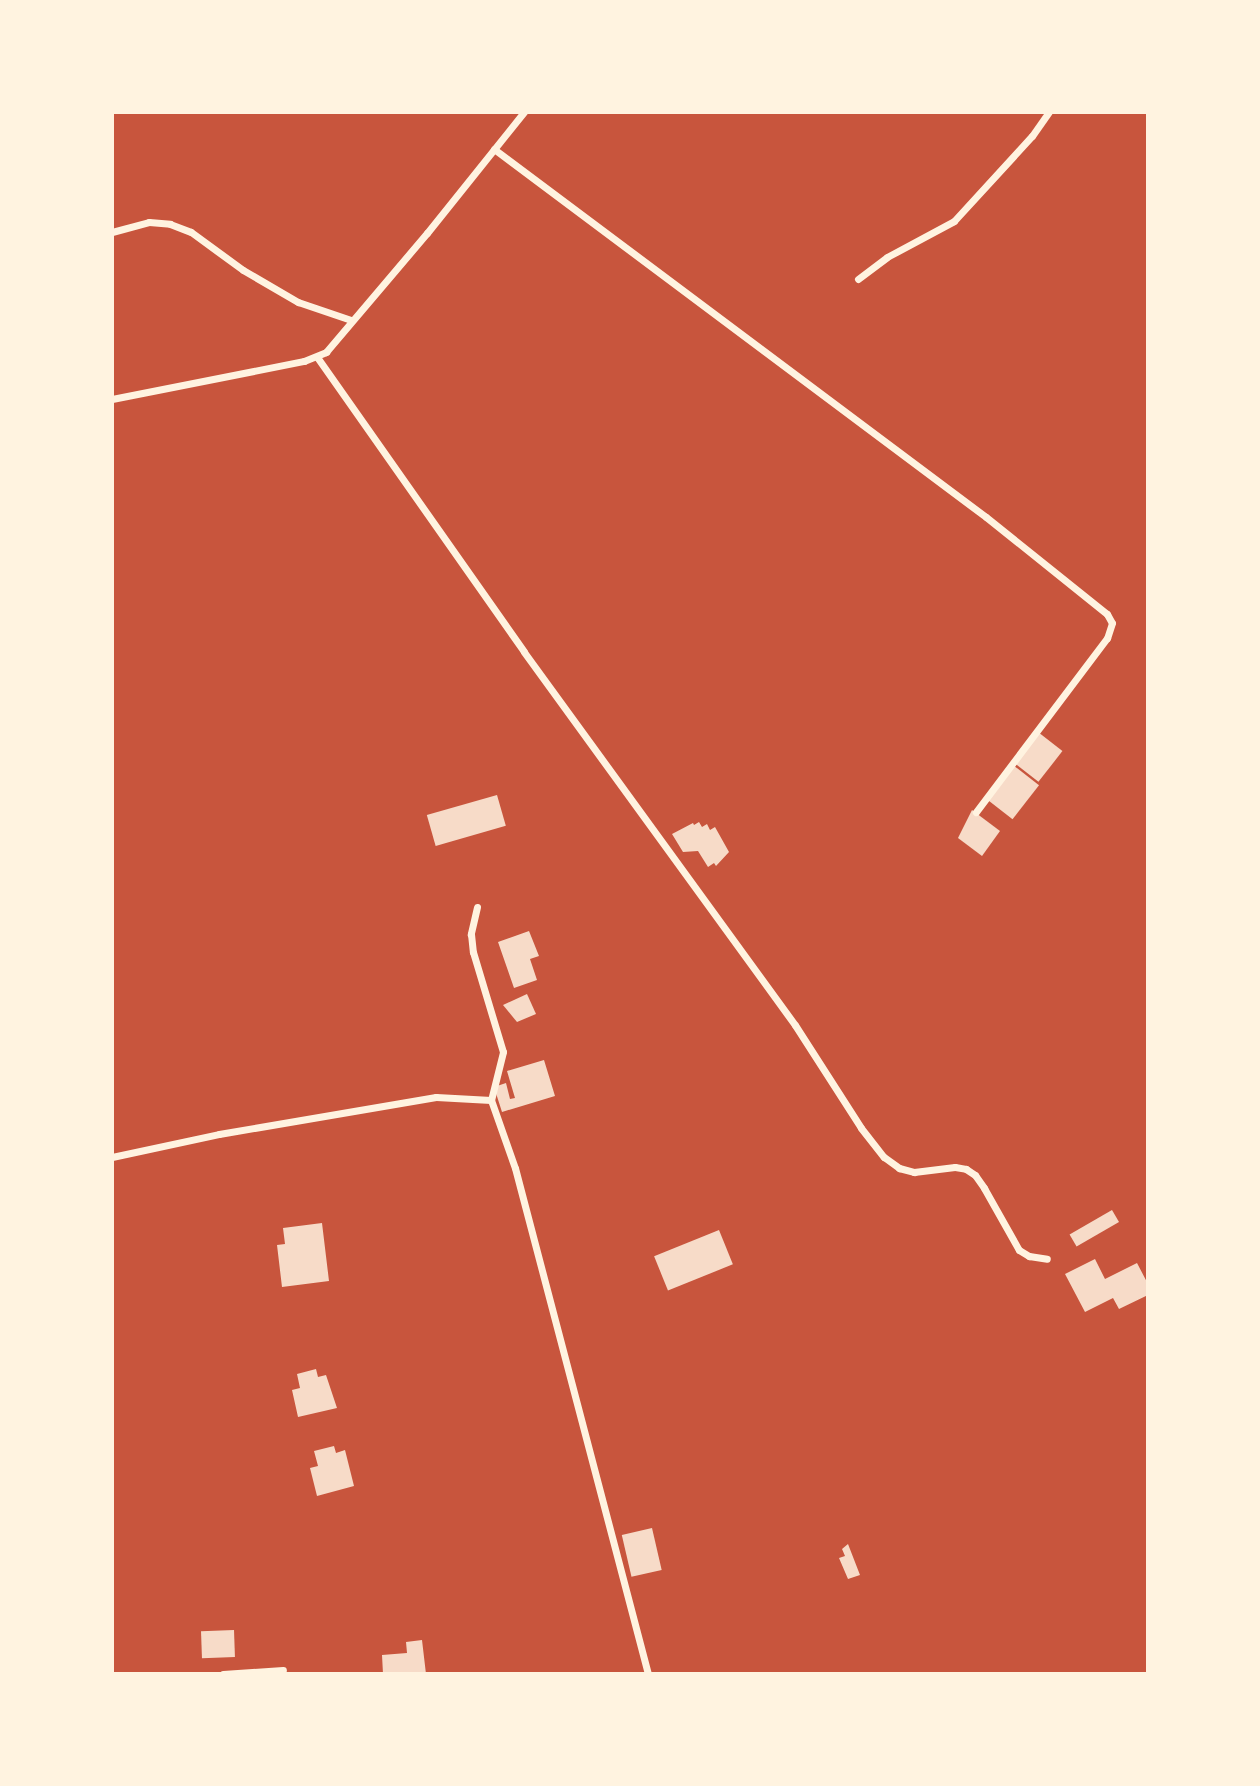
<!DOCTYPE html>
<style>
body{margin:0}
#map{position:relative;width:1260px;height:1786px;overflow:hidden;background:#c8553d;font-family:Poppins,sans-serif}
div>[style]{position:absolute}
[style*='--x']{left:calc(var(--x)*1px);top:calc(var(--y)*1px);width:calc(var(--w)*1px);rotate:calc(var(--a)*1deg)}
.building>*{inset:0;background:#f7dbc8;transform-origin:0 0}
.minor>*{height:7px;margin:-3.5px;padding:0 3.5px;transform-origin:3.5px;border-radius:3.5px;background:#fff3e0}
span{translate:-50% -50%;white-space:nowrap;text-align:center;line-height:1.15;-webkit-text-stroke:6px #fff3e0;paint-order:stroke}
.frame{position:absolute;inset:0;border:114px solid #fff3e0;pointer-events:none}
</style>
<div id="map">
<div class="building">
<div style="left:1038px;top:732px;width:31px;height:39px;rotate:38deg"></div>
<div style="left:1013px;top:765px;width:33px;height:43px;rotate:38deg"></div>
<div style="left:497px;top:795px;width:32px;height:73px;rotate:74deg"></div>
<div style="clip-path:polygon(972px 810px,1000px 831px,982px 856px,958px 838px)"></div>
<div style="clip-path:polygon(699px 822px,702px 827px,707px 824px,710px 830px,715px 827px,729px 852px,716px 866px,714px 863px,708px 867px,698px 851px,683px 852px,672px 834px,693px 823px,694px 825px)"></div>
<div style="clip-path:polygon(529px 931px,539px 956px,530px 959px,537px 980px,514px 988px,498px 942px)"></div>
<div style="clip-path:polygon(527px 994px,536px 1014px,517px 1022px,503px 1005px)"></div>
<div style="clip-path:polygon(544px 1060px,555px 1096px,502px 1112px,494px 1087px,506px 1083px,510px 1099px,515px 1098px,507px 1071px)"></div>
<div style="left:1112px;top:1210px;width:14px;height:49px;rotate:60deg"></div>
<div style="clip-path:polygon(322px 1223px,329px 1281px,282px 1287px,277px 1245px,285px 1244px,283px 1228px)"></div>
<div style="left:719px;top:1230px;width:37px;height:70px;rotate:68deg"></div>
<div style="clip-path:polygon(1095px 1259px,1105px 1279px,1137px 1263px,1148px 1284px,1148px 1295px,1119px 1309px,1113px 1298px,1085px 1312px,1065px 1274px)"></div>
<div style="clip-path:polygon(316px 1369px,318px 1377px,326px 1375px,337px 1408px,298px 1417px,292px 1390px,300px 1388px,297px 1374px)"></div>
<div style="clip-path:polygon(334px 1446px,336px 1453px,345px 1450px,354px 1486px,317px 1496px,310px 1468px,318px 1466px,314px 1451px)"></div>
<div style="left:652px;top:1528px;width:43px;height:31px;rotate:77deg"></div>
<div style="clip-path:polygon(848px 1544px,860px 1575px,848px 1579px,839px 1558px,845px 1556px,842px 1549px)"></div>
<div style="left:234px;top:1630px;width:27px;height:33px;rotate:88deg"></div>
<div style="clip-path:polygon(422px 1640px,426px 1674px,383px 1674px,382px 1655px,407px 1653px,406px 1642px)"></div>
</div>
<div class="minor">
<div style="--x:494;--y:149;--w:614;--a:36.8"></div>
<div style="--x:986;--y:517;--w:155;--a:38.7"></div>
<div style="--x:1107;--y:614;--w:10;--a:61"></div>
<div style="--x:1112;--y:623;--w:16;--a:108"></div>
<div style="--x:1107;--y:638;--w:218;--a:127"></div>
<div style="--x:112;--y:232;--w:38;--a:-15"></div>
<div style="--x:149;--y:222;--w:21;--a:5"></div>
<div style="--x:170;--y:224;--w:22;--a:21"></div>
<div style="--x:191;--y:232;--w:64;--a:36.2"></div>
<div style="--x:243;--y:270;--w:64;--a:30.2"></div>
<div style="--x:298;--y:302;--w:56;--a:18.8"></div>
<div style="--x:858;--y:279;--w:36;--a:-37"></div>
<div style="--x:887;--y:257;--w:76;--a:-28.2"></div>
<div style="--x:954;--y:221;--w:115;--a:-47.5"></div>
<div style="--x:1032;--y:136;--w:29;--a:-55"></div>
<div style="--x:317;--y:357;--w:360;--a:54.9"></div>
<div style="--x:524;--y:652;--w:461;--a:54"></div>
<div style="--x:795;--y:1025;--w:122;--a:57.3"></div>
<div style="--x:861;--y:1128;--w:37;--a:52"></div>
<div style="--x:884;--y:1157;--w:19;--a:36"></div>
<div style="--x:899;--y:1168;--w:16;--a:15"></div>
<div style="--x:914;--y:1172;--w:41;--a:-7"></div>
<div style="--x:955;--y:1167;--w:11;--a:10"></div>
<div style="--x:966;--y:1169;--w:11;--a:34"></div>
<div style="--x:975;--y:1175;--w:16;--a:55"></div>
<div style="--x:984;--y:1188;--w:71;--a:60.6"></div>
<div style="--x:1019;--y:1250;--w:12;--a:31"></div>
<div style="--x:1029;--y:1256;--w:18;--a:9"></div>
<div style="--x:112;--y:399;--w:196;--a:-11.2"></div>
<div style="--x:304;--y:361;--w:24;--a:-22"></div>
<div style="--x:326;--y:352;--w:156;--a:-49.7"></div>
<div style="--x:427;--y:233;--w:155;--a:-51.3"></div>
<div style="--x:477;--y:907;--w:28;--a:103"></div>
<div style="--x:471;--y:934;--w:18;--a:84"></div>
<div style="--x:473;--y:952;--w:104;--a:73.3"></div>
<div style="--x:503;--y:1052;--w:49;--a:104"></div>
<div style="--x:491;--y:1100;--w:72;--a:70.6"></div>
<div style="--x:515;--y:1168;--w:523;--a:75.27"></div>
<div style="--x:112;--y:1157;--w:109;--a:-12.1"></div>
<div style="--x:219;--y:1134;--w:220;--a:-9.7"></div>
<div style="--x:436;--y:1097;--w:55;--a:3.1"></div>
<div style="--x:223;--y:1674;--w:60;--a:-3.8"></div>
</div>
<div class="frame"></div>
</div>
